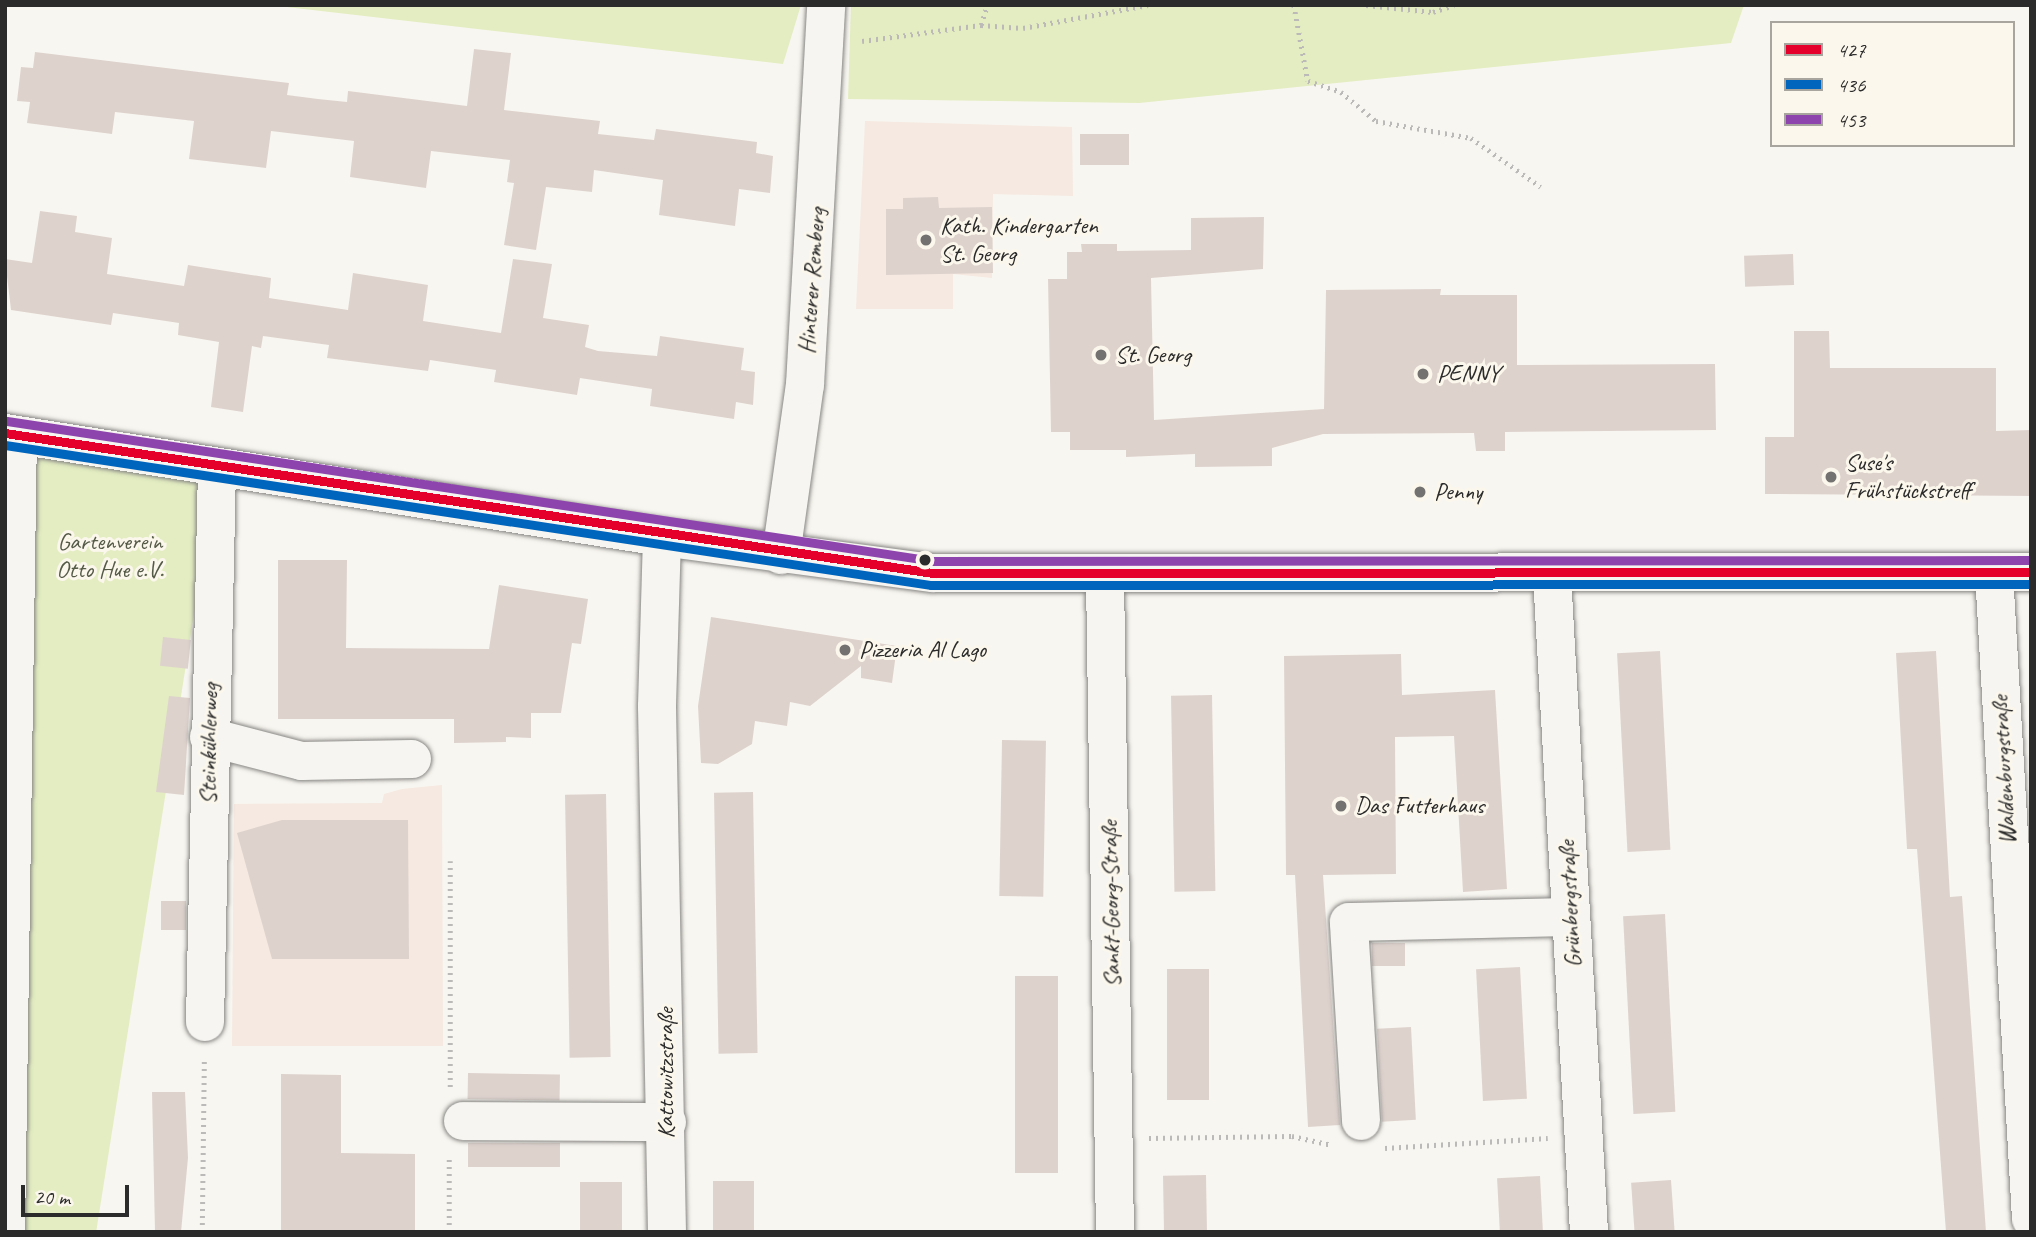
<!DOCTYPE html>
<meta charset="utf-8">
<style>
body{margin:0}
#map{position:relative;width:2036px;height:1237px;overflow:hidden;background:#f8f6f0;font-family:Caveat,sans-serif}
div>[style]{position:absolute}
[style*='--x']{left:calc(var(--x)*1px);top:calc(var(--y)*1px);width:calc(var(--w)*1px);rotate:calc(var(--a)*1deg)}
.built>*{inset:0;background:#f5e9e1}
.green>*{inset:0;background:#e3edc1;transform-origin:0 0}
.building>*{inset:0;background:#ded2cd;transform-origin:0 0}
.path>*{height:4.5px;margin-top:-2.25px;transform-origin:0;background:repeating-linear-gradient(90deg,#bcbab8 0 2px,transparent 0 7px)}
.roads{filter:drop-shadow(0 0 2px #878684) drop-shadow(0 0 2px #878684)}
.minor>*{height:38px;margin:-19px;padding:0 19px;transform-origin:19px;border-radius:19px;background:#f6f5f1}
.bus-1>*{height:9px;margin:-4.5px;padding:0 4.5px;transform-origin:4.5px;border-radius:4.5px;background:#e4002b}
.bus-2>*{height:9px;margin:-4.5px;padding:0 4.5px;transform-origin:4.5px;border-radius:4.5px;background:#0065bd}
.bus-3>*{height:9px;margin:-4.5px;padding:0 4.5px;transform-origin:4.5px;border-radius:4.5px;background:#8e44ad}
.dots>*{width:19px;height:19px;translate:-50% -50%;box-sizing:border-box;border:4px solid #fbf7ec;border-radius:50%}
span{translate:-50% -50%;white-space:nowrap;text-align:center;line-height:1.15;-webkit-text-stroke:6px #fbf7ec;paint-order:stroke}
.poi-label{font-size:24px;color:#2b2b2b}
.left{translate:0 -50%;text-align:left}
.street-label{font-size:24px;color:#2b2b2b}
.park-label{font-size:24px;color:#555a47}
.frame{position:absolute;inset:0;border:7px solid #2b2b2b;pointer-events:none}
.legend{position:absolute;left:1770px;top:21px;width:245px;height:126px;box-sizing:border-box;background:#fbf7ec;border:2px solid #a8a59f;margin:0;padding:9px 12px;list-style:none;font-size:21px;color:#2b2b2b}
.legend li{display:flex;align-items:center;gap:14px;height:35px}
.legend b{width:35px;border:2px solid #a8a59f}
.scale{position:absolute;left:21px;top:1185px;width:108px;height:32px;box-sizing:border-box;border:4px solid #2b2b2b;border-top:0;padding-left:9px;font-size:21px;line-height:24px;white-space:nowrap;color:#2b2b2b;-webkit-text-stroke:5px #fbf7ec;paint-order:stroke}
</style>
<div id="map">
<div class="built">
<div style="clip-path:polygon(865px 121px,1072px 127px,1073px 196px,993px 194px,992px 278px,953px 274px,953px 309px,856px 309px)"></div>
<div style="clip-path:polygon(442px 785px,443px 1046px,232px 1046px,234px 804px,382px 803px,384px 794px,402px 789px)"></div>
</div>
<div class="green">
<div style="clip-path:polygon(269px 5px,801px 5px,783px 64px)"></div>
<div style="clip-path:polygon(851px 5px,1744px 5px,1731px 43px,1139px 103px,848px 99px)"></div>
<div style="left:5px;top:433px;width:215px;height:799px;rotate:9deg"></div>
</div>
<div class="building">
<div style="clip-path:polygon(474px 49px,511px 53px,504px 110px,600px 121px,598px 134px,654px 140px,656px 129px,757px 142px,756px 153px,773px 156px,770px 193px,739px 189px,735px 226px,659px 215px,663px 180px,594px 170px,592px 192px,546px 187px,536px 250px,504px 245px,514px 183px,507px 182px,510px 160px,431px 151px,426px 188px,350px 177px,354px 141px,271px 131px,266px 168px,189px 159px,194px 121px,115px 112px,112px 134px,27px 123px,30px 102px,17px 101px,21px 67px,33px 68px,35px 52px,289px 83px,287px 95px,318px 99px,347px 102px,348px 91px,467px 106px)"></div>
<div style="left:1129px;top:134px;width:31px;height:49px;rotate:90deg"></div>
<div style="clip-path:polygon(938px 197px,939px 208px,992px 207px,993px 273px,886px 275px,886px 209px,903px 209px,903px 198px)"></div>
<div style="clip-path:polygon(40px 211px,77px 216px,75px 232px,112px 238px,107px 274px,184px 286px,188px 265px,271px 278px,269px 298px,348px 310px,353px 273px,428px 285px,423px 321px,501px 333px,513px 259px,552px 264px,543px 318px,589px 325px,585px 347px,598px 351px,657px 356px,660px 336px,744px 348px,741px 370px,755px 372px,753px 405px,736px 402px,734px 419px,650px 406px,652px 389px,580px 378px,577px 395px,494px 382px,496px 370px,430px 360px,428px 371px,327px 358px,329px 345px,263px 336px,261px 348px,252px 346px,243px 412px,211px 407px,219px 342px,178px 335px,179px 323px,113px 313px,111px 325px,11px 310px,5px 259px,32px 263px)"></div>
<div style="clip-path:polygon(1264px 217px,1263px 269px,1151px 278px,1154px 420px,1324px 409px,1326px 290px,1441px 289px,1440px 295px,1517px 295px,1517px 365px,1715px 364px,1716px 430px,1505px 432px,1505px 451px,1476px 451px,1474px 433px,1323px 434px,1272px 448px,1272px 466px,1195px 467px,1195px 454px,1126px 457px,1126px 450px,1070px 450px,1070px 432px,1051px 432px,1048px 279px,1067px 279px,1067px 252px,1082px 252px,1081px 244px,1117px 244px,1117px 251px,1191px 250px,1191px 218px)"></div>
<div style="left:1793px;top:254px;width:31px;height:49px;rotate:88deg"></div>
<div style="clip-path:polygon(1794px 331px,1829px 331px,1830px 368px,1996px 368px,1996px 431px,2031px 430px,2031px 496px,1765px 494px,1765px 437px,1794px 437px)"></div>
<div style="clip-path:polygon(278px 560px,347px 560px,346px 648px,489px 649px,499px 585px,588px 599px,581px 644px,572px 643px,561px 713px,531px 713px,531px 738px,506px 737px,506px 742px,454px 743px,454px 719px,278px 719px)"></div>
<div style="clip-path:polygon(711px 617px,897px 646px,892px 683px,861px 678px,861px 666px,810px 706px,790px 702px,787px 726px,755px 721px,752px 744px,718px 764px,701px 763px,698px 706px)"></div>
<div style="left:163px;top:637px;width:28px;height:29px;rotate:6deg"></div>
<div style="left:1660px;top:651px;width:199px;height:43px;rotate:87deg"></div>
<div style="clip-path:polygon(1936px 651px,1950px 897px,1962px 896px,1986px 1232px,1946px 1232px,1917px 849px,1907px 849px,1896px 653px)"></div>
<div style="clip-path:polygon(1401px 654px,1402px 695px,1495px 690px,1507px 889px,1463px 892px,1454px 736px,1395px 737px,1396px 874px,1323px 875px,1340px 1125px,1308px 1127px,1295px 875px,1286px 875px,1284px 656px)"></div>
<div style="left:1212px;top:695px;width:196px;height:41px;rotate:89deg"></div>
<div style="clip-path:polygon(169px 696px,190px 698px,184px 795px,156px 792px)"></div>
<div style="left:1002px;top:740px;width:44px;height:156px;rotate:1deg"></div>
<div style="left:753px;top:792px;width:261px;height:39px;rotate:89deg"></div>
<div style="left:606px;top:794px;width:263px;height:41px;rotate:89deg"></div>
<div style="clip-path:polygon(282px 820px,408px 820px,409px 959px,272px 959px,237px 833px)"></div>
<div style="left:161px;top:901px;width:25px;height:29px"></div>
<div style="left:1665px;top:914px;width:198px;height:42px;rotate:87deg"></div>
<div style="left:1372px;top:943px;width:33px;height:23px"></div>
<div style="left:1520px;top:967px;width:132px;height:44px;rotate:87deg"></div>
<div style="left:1167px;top:969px;width:42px;height:131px"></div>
<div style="left:1015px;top:976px;width:43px;height:197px"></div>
<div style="left:1411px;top:1027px;width:93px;height:34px;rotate:87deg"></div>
<div style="left:468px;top:1073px;width:92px;height:26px;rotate:1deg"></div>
<div style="clip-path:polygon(281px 1074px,341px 1075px,341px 1153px,415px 1154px,415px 1232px,281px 1232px)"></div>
<div style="clip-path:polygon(152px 1092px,185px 1092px,188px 1158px,181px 1232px,155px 1232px)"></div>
<div style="left:468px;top:1143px;width:92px;height:24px"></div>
<div style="left:1206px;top:1175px;width:57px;height:43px;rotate:89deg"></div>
<div style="left:1540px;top:1176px;width:56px;height:43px;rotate:87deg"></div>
<div style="left:1671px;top:1180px;width:52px;height:40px;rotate:86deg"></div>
<div style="left:713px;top:1181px;width:41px;height:51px"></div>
<div style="left:580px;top:1182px;width:42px;height:50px"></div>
</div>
<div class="path">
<div style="--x:1294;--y:5;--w:77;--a:79.6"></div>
<div style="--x:1308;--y:81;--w:35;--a:18"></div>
<div style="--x:1341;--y:92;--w:45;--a:39.6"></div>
<div style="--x:1376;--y:121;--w:97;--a:10.1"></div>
<div style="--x:1471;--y:138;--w:85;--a:35"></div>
<div style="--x:1312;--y:5;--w:25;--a:0"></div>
<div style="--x:1366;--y:5;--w:67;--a:6"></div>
<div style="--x:1433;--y:12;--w:22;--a:-18"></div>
<div style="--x:981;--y:25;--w:21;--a:-73"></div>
<div style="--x:862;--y:41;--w:120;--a:-7.7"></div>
<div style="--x:981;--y:25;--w:42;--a:4.1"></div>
<div style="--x:1023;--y:28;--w:127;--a:-10.4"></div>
<div style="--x:450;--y:1087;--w:226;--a:-90"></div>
<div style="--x:1149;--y:1138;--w:143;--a:-0.8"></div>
<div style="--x:1292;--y:1136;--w:41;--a:12.7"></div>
<div style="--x:1385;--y:1148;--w:163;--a:-3.5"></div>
<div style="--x:202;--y:1232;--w:174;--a:-89.3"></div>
<div style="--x:449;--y:1232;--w:76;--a:-90"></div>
</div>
<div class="roads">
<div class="minor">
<div style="--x:5;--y:433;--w:665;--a:9"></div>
<div style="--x:662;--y:537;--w:273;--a:7.6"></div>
<div style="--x:933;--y:573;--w:1098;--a:-0.05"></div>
<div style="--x:662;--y:537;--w:170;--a:91.7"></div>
<div style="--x:657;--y:707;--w:525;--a:88.91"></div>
<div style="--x:781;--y:555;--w:172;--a:-82"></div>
<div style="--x:805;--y:385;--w:381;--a:-86.8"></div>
<div style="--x:1994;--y:573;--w:647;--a:86.72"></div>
<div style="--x:1552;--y:576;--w:657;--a:86.77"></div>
<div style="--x:1105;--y:577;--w:655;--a:89.13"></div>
<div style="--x:209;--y:737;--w:96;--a:14.5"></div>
<div style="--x:302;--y:761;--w:110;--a:-1"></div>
<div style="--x:205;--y:1022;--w:555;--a:-88.76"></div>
<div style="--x:463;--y:1121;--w:204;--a:0.3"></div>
<div style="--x:1361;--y:1121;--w:199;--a:-93.5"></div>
<div style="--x:1349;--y:922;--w:222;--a:-1.3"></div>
<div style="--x:6;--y:1232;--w:796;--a:-89.14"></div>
</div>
</div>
<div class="bus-1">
<div style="--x:5;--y:433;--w:939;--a:8.58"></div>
<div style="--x:933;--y:573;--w:1098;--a:-0.05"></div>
</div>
<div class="bus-2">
<div style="--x:5;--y:445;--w:937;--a:8.6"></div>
<div style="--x:931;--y:585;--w:1100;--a:-0.05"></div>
</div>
<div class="bus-3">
<div style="--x:7;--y:421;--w:938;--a:8.59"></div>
<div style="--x:934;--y:561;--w:1097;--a:-0.05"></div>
</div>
<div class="dots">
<div style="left:926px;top:240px;background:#737270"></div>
<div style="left:1101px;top:355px;background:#737270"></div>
<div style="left:1423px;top:374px;background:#737270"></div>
<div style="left:1831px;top:477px;background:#737270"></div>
<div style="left:1420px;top:492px;background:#737270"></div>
<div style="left:925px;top:560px;background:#2b2b2b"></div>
<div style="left:845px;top:650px;background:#737270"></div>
<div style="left:1341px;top:806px;background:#737270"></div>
</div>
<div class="poi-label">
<span class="left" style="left:940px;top:240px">Kath. Kindergarten<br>St. Georg</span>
<span class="left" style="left:1115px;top:355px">St. Georg</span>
<span class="left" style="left:1437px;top:374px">PENNY</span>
<span class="left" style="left:1845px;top:477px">Suse's<br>Frühstückstreff</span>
<span class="left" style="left:1434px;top:492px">Penny</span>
<span class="left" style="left:859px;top:650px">Pizzeria Al Lago</span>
<span class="left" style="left:1355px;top:806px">Das Futterhaus</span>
</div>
<div class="street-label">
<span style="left:812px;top:281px;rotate:-86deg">Hinterer Remberg</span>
<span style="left:209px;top:744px;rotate:-89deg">Steinkühlerweg</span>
<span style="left:2004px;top:770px;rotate:-93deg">Waldenburgstraße</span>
<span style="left:1111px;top:904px;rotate:-91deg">Sankt-Georg-Straße</span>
<span style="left:1570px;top:904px;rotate:-93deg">Grünbergstraße</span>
<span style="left:666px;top:1073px;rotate:-90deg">Kattowitzstraße</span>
</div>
<div class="park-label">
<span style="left:110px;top:556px">Gartenverein<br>Otto Hue e.V.</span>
</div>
<div class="frame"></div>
<ul class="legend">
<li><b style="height:9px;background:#e4002b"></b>427</li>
<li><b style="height:9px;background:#0065bd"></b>436</li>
<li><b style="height:9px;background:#8e44ad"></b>453</li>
</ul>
<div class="scale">20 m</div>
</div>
